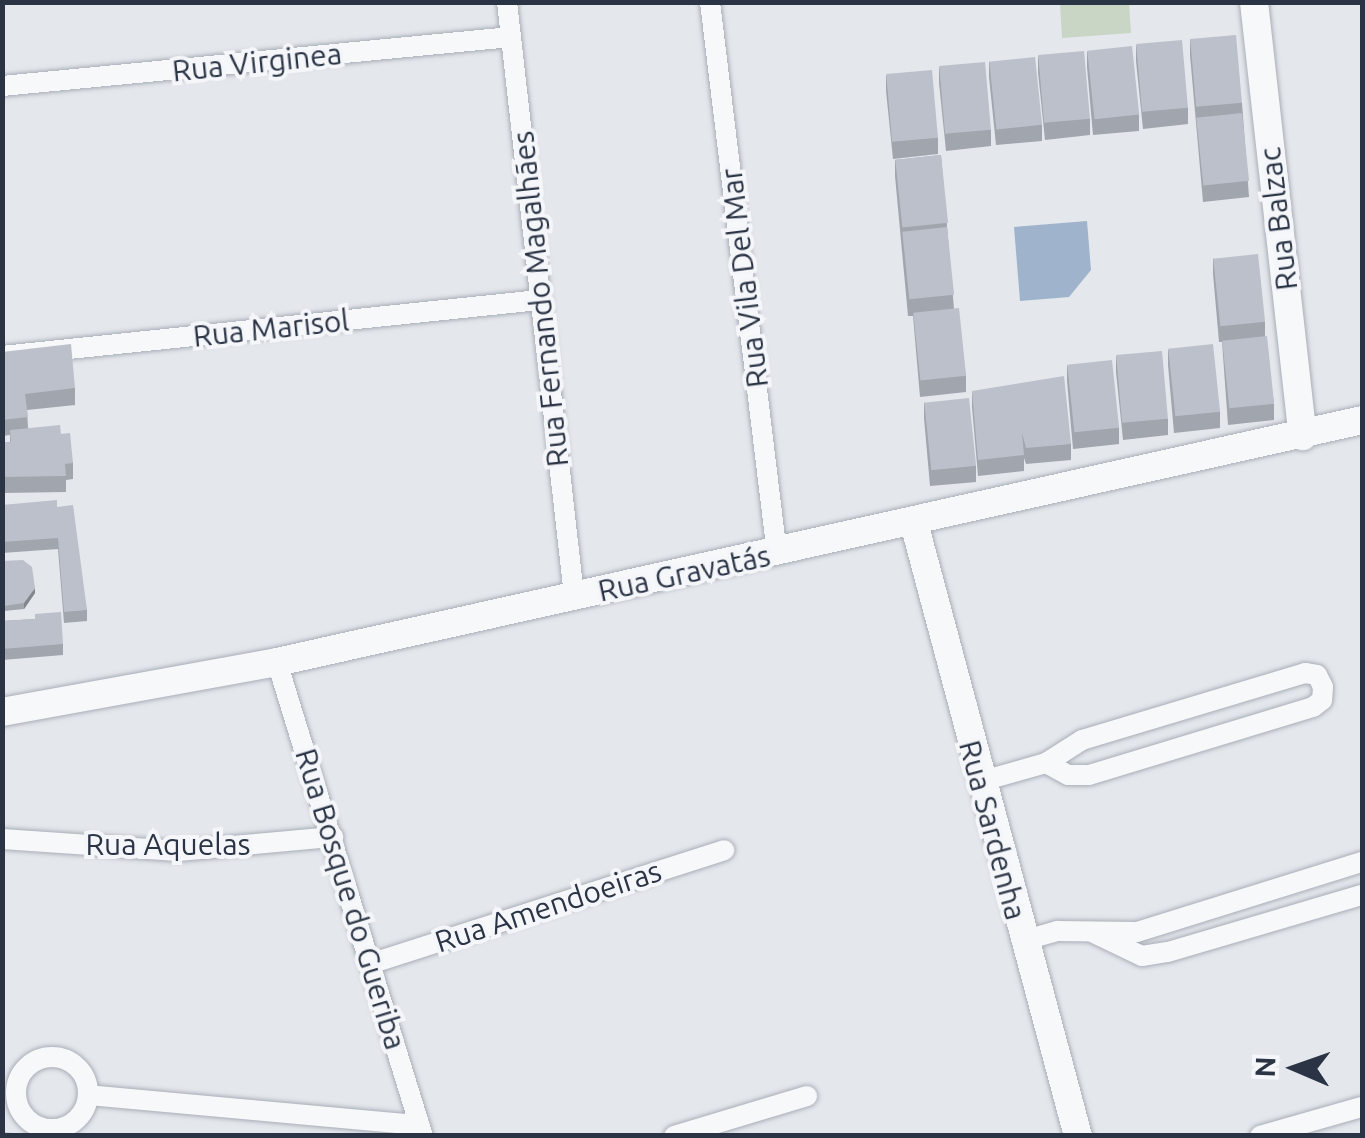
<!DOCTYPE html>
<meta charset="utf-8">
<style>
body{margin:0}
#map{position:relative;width:1365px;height:1138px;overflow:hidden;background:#e4e7ec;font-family:Ubuntu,sans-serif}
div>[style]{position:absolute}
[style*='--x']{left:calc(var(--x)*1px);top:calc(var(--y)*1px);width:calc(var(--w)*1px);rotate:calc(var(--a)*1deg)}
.green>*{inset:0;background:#c9d6c5}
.water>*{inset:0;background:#9fb4cc}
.roads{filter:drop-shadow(0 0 2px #a9aeb7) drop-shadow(0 0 2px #a9aeb7)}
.minor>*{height:20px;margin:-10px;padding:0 10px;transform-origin:10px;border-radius:10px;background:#f7f8fa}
.minor>.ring{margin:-10px;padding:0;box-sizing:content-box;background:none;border:20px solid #f7f8fa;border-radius:50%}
.tertiary>*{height:28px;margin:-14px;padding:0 14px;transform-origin:14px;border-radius:14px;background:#f7f8fa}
.wall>*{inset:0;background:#a1a5ae}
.shaded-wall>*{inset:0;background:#83868d}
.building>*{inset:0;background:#bbc0ca;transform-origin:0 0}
span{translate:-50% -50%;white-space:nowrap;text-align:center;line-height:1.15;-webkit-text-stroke:8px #f4f6f9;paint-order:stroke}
.street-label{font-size:30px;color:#2b3445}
.frame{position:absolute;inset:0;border:5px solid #2b3445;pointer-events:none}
.north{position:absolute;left:1245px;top:1018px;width:100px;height:100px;-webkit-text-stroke:8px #f4f6f9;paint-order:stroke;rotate:272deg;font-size:28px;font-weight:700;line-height:40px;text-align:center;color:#2b3445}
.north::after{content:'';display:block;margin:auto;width:35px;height:45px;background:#2b3445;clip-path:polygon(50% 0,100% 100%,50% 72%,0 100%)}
</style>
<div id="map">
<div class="green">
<div style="clip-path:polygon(1060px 3px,1129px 3px,1131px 33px,1062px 38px)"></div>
</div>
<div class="water">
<div style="clip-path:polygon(1087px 221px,1091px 270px,1069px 297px,1020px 301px,1014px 227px)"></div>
</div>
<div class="roads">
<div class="minor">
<div style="--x:507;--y:2;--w:598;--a:83.56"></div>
<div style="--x:710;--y:2;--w:556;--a:83.08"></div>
<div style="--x:2;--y:86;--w:511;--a:-5.5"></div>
<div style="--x:2;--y:356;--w:540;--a:-5.95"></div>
<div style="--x:277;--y:662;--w:496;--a:72.9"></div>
<div style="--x:979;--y:782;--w:70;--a:-15.8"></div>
<div style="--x:1046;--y:763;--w:43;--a:-32.6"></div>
<div style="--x:1082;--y:740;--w:233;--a:-16.7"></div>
<div style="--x:1305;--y:673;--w:12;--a:9"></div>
<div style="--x:1317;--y:675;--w:13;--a:63"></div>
<div style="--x:1323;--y:687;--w:13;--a:94"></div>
<div style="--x:1322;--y:700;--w:11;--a:142"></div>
<div style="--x:1313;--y:707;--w:234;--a:163.1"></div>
<div style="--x:1089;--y:775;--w:21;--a:180"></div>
<div style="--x:1068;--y:775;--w:25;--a:-151"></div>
<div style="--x:2;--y:839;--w:176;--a:3.9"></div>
<div style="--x:178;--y:851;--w:156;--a:-5.2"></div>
<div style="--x:1094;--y:933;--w:53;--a:25.6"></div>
<div style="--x:1142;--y:956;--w:26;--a:-9"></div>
<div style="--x:1168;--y:952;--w:202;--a:-16.4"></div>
<div style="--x:1022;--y:941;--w:37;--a:-16"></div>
<div style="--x:1058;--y:931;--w:79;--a:0.7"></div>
<div style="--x:1137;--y:932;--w:236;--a:-17.3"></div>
<div style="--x:373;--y:963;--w:369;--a:-17.8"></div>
<div class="ring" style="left:16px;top:1057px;width:52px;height:52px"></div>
<div style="--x:88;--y:1095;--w:333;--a:5.2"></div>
<div style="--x:674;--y:1136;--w:139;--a:-16.7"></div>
<div style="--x:1260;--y:1136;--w:106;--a:-15.9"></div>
</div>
<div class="tertiary">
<div style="--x:1254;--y:2;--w:437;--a:83.6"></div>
<div style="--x:914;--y:523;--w:635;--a:75.02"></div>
<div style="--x:2;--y:712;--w:280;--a:-10.3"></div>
<div style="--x:277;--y:662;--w:1112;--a:-12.57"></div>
</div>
</div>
<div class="wall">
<div style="clip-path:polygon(1190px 39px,1242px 103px,1249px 197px,1203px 202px,1190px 55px)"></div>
<div style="clip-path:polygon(1136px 45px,1188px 108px,1188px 124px,1143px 129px,1136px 61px)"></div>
<div style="clip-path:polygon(1087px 51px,1139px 115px,1139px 131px,1093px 135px,1087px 67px)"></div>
<div style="clip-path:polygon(1038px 56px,1090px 119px,1090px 135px,1045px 140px,1038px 72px)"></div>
<div style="clip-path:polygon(989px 61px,1042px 125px,1042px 141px,996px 145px,989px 77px)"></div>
<div style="clip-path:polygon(939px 67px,991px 130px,991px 146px,946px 151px,939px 83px)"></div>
<div style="clip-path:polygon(886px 75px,938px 138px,938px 154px,893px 159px,886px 91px)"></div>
<div style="clip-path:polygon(941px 155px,954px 309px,966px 376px,966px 392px,920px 397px,913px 316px,908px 316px,895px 176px,895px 160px)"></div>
<div style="clip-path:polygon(1213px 258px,1265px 322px,1265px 336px,1274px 404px,1274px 420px,1228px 425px,1222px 342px,1219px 342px,1213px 274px)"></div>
<div style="clip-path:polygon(1168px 349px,1220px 412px,1220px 428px,1174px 433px,1168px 365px)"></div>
<div style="clip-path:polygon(2px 352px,75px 388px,75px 405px,27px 410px,28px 428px,61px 434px,73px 463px,73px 479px,66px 480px,66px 492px,2px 493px,2px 443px,10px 442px,10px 435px,2px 436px)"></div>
<div style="clip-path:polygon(1116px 356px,1168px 419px,1168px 435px,1123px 440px,1116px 372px)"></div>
<div style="clip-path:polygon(1067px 365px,1119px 428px,1119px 444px,1073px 449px,1067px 381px)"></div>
<div style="clip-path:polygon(972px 391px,1071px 444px,1071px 460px,1026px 464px,1024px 458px,1024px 471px,978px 476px,972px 407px)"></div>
<div style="clip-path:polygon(924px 402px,976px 466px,976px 482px,930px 486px,924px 418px)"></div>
<div style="clip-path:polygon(2px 505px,57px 507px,87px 610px,87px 621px,64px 623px,58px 549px,2px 553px)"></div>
<div style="clip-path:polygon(2px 561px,35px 593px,24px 609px,4px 611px,2px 609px)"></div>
<div style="clip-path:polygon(35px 619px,63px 644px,63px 655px,2px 660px,2px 621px)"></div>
</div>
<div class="shaded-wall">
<div style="clip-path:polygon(35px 588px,35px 593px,24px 609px,24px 603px)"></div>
</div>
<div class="building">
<div style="left:1236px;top:35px;width:68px;height:46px;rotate:85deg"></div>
<div style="left:1182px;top:40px;width:68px;height:46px;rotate:85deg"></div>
<div style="left:1132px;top:46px;width:69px;height:45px;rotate:84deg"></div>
<div style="left:1084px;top:51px;width:68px;height:46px;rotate:85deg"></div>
<div style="left:1035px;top:57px;width:68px;height:46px;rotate:84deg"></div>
<div style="left:985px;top:62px;width:68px;height:46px;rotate:85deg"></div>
<div style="left:932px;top:70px;width:68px;height:46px;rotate:85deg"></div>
<div style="left:1242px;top:113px;width:68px;height:46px;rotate:84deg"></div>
<div style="left:941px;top:155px;width:68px;height:46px;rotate:84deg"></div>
<div style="left:947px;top:227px;width:68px;height:45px;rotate:84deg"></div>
<div style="left:1258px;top:254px;width:68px;height:45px;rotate:84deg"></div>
<div style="left:959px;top:308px;width:68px;height:46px;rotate:84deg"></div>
<div style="left:1267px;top:336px;width:68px;height:45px;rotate:84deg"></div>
<div style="clip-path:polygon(71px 344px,75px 388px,25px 394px,28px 417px,2px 420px,2px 352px)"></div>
<div style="left:1213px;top:344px;width:68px;height:45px;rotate:84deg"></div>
<div style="left:1162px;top:351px;width:68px;height:46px;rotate:85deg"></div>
<div style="left:1112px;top:360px;width:68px;height:45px;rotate:84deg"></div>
<div style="clip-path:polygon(1064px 376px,1071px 444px,1026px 448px,1022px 433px,1024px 455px,978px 460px,972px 391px)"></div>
<div style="left:969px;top:398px;width:68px;height:45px;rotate:84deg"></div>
<div style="clip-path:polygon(60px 425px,61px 434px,70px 433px,73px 463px,65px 464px,66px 476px,2px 477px,2px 443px,11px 442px,10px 430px)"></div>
<div style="clip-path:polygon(57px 500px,57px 507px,73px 505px,87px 610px,64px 612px,58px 538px,2px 542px,2px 505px)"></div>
<div style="clip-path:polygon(23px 560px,32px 567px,35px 588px,24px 603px,4px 606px,2px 604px,2px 561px)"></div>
<div style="clip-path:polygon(61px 612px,63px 644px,2px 649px,2px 621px,35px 619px,35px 614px)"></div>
<div style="clip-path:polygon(2px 716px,3px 716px,4px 781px,2px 781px)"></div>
<div style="clip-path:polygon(2px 1132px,46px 1136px,2px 1136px)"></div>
</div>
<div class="street-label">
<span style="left:257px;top:62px;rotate:-6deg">Rua Virginea</span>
<span style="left:1278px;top:219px;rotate:-97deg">Rua Balzac</span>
<span style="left:744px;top:278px;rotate:-97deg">Rua Vila Del Mar</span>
<span style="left:540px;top:299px;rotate:-96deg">Rua Fernando Magalhães</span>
<span style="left:271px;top:328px;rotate:-6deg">Rua Marisol</span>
<span style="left:684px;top:573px;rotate:-12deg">Rua Gravatás</span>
<span style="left:993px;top:830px;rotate:75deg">Rua Sardenha</span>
<span style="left:168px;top:844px">Rua Aquelas</span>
<span style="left:351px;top:899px;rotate:73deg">Rua Bosque do Gueriba</span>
<span style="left:548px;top:906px;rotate:-18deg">Rua Amendoeiras</span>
</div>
<div class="frame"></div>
<div class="north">N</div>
</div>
